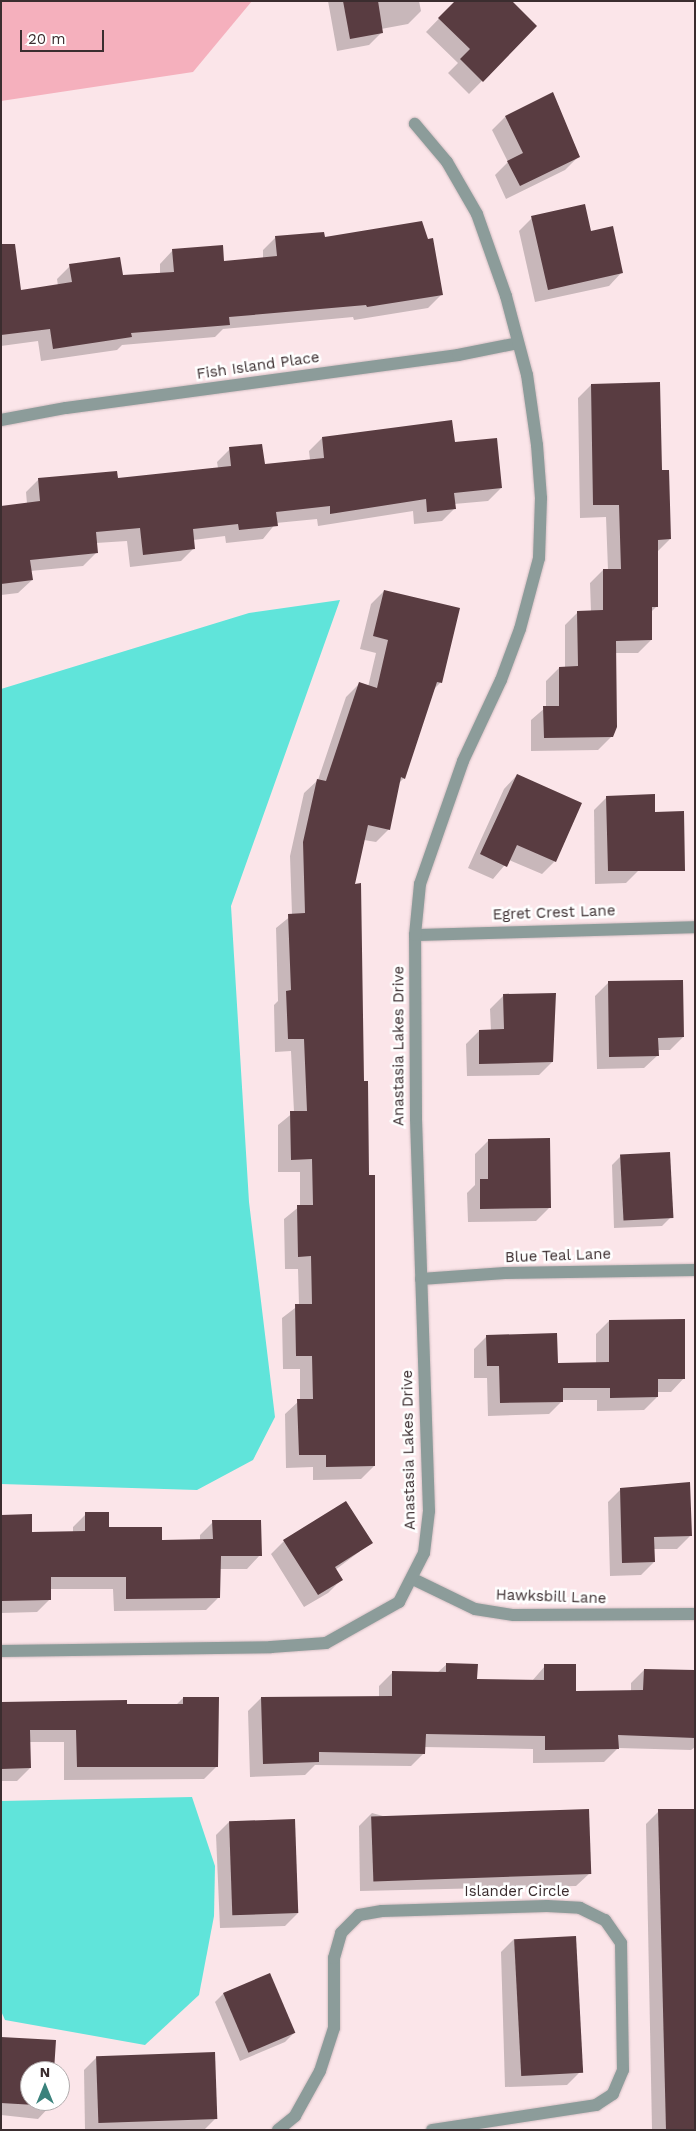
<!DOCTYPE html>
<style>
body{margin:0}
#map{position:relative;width:696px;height:2131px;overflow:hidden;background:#fbe5e9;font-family:"Work Sans",sans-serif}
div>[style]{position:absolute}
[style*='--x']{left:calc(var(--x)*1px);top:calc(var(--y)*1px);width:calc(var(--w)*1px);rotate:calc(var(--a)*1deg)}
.green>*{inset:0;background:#f5b0bd}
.water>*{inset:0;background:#60e4da}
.shadow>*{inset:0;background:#0003}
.building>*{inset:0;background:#593c41;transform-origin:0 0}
.roads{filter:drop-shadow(0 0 1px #d5c0c4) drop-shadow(0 0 1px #d5c0c4)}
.minor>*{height:12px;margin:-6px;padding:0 6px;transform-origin:6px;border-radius:6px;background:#8c9c9a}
span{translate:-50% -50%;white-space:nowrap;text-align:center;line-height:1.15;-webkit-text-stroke:5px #fff;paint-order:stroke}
.street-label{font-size:15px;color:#3b2d2f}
.frame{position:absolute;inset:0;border:2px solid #3b2d2f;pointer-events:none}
.north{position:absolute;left:20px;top:2061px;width:50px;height:50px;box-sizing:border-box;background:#fff;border:1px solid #b1abac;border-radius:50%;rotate:0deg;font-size:14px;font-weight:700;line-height:20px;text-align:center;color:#3b2d2f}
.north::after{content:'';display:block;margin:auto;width:18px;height:22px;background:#3a827c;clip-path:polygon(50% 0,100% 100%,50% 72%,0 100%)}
.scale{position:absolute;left:20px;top:30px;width:84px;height:22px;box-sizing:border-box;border:2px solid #3b2d2f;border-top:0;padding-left:6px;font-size:15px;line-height:18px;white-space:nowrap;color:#3b2d2f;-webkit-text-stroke:4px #fff;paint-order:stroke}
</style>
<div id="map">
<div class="green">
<div style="clip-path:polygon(1px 1px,252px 1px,193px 72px,1px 101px)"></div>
</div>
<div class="water">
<div style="clip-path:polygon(340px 600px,231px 906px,249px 1202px,275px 1417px,253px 1460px,197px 1490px,1px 1484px,1px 689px,249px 613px)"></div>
<div style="clip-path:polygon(192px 1797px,215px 1866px,214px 1916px,199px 1995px,145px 2045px,5px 2020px,1px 2011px,1px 1801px)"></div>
</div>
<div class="shadow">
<div style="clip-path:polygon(328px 1px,419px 1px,421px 11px,408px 24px,381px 29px,382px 32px,369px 45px,337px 51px)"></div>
<div style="clip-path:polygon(456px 1px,536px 26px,469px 94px,448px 73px,458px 63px,426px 32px)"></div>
<div style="clip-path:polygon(505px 117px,578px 157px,565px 170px,506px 199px,495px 175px,508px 162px,492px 130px)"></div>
<div style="clip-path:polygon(532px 218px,590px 232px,622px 272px,609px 286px,535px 302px,519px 231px)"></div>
<div style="clip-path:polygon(276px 237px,324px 238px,441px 295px,428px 308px,354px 320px,353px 317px,223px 329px,215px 337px,122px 345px,117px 350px,41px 361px,38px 341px,1px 346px,1px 283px,20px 291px,58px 286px,57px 279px,70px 266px,121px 277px,160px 274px,160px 264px,173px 250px,223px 262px,263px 259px,263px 250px)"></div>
<div style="clip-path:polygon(591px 385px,661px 471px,670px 539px,657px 552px,657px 606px,650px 613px,651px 640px,638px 653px,615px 653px,612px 736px,598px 750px,531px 751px,531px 720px,546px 707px,546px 681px,559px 668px,565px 668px,565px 625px,578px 612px,591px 612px,590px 583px,603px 570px,608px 570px,606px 517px,580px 518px,578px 398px)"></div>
<div style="clip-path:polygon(322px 438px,454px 444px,501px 488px,488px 501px,454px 504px,455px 508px,442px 521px,414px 524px,413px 511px,318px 526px,317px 519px,276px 523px,263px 539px,226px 543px,225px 536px,193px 540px,194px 548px,181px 561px,130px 567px,127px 541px,96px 543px,96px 553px,83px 566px,30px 571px,32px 580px,18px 593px,1px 595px,1px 507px,27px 504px,26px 492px,39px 479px,117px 480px,218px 468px,217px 462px,230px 449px,264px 466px,310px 460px,309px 451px)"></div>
<div style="clip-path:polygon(384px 591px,458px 609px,440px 683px,434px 689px,404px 778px,399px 783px,389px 829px,376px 842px,364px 840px,354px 885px,374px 1466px,361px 1479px,313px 1480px,313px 1467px,286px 1468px,285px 1414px,300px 1400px,300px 1369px,283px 1369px,282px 1318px,299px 1305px,298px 1269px,285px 1269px,284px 1219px,300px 1206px,300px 1172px,278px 1172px,278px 1125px,294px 1112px,291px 1051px,275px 1052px,274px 1005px,278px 1001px,276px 928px,292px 915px,290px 856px,304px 793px,318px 780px,346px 697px,359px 684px,368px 687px,376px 653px,360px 649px,371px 604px)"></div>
<div style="clip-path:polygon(517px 775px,555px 861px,542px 874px,509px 860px,493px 879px,468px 868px,504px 789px)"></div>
<div style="clip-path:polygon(607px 797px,639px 870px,626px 883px,595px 884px,594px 810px)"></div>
<div style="clip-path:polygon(608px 983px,683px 1037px,670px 1050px,658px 1050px,658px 1055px,644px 1068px,597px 1069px,595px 996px)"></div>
<div style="clip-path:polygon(504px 995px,552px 1062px,539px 1075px,467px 1076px,466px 1044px,479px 1031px,491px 1031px,490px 1009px)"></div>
<div style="clip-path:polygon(488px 1141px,549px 1208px,536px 1221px,468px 1222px,467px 1193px,475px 1185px,475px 1154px)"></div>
<div style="clip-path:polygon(621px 1156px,671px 1217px,662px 1226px,614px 1228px,612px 1165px)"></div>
<div style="clip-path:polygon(609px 1321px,684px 1378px,671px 1392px,657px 1392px,657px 1397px,644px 1410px,597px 1411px,597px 1400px,563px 1400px,549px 1414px,488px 1416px,487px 1378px,474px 1378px,474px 1349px,487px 1336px,557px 1365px,596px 1364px,596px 1334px)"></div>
<div style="clip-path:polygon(621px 1489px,690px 1536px,677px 1549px,654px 1549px,654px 1562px,641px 1575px,610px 1576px,608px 1502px)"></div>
<div style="clip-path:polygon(86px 1514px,107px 1528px,161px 1541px,200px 1540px,200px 1535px,213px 1522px,260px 1555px,247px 1569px,220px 1569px,219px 1597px,206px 1610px,114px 1611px,113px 1589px,50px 1589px,50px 1599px,37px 1612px,1px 1613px,1px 1516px,31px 1534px,73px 1533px,73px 1527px)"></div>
<div style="clip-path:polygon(284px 1541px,371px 1543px,335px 1570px,341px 1580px,328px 1593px,304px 1607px,271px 1554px)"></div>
<div style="clip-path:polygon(447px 1664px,476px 1680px,532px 1681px,545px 1666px,575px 1692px,631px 1691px,631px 1683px,644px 1670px,695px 1671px,695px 1747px,691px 1750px,618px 1748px,604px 1762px,533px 1763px,533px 1749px,424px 1747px,424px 1753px,411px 1766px,315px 1765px,305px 1775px,250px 1777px,248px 1711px,261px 1698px,379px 1698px,379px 1686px,392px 1673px,437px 1673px)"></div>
<div style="clip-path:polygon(183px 1698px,217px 1766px,204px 1779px,64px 1780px,64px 1742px,29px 1742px,30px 1768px,17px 1781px,1px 1781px,1px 1704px,176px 1705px)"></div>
<div style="clip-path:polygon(659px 1811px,695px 2130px,652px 2130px,646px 1824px)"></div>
<div style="clip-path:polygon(372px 1813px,590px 1873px,576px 1886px,360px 1891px,359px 1826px)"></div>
<div style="clip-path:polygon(229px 1822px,298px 1913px,285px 1926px,220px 1928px,216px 1835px)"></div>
<div style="clip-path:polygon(514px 1939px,580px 2072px,567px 2085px,505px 2087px,501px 1952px)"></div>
<div style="clip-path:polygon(269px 1975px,294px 2033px,285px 2042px,240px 2061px,215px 2002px,224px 1993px)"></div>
<div style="clip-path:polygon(1px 2038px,53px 2071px,30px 2071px,30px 2101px,51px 2101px,51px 2105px,38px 2119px,1px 2115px)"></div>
<div style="clip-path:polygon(97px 2057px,216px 2118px,204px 2130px,85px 2130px,84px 2070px)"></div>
</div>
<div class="building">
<div style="clip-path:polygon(343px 1px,378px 1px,383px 33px,350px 39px)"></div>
<div style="clip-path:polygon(455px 1px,512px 1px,537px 26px,483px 82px,460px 59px,470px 49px,438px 18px)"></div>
<div style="clip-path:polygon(553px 92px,580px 157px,520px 186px,507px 161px,523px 153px,505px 116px)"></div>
<div style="clip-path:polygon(585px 204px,591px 231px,613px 226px,623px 273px,548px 290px,531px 216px)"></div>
<div style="clip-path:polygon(422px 221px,428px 239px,433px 238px,443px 295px,367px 307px,366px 305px,229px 317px,230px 325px,131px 333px,132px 337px,53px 349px,50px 329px,1px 335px,1px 244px,15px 244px,21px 290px,72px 282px,69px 264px,120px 257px,123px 275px,174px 272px,172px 249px,223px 245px,224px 261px,277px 256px,275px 236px,324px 232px,325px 237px)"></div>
<div style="clip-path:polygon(660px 382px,662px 470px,669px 470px,671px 539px,658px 540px,658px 607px,652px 607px,652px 640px,616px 641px,617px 727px,613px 737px,544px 738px,543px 706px,559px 706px,559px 667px,578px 666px,577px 611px,603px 610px,603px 569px,621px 569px,619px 505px,593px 505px,591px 384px)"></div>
<div style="clip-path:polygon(452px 420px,455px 442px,497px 438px,502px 488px,454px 493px,456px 509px,427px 512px,426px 499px,330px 514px,330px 506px,276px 512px,278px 526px,239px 530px,238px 524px,193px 529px,195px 549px,143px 555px,140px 528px,96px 532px,98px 553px,30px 560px,33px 580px,1px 584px,1px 506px,40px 501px,38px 478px,117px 471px,118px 478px,231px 466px,229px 447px,262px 444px,265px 464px,324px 458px,322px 437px)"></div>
<div style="clip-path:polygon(384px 590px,460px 608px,442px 683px,437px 682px,405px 779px,401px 777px,390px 830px,368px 825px,355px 884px,361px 883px,364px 1081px,368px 1081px,369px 1175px,375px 1175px,375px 1466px,326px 1467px,326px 1455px,299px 1455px,297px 1399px,313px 1399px,312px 1356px,296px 1356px,295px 1304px,312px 1304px,311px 1256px,298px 1257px,297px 1205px,313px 1205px,312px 1159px,291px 1160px,290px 1111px,307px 1111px,304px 1039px,288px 1039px,286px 991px,291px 990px,288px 914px,305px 913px,303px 842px,317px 779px,326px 781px,359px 682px,377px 688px,388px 640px,373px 636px)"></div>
<div style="clip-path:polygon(517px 774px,582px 803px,556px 862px,517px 845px,507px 867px,480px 854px)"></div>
<div style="clip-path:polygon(655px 794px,655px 812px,684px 811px,685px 871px,608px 871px,606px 796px)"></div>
<div style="clip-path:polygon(683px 980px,684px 1037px,658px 1038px,659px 1056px,609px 1057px,608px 981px)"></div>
<div style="clip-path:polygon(556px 993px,553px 1062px,479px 1064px,479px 1030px,504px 1029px,503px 994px)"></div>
<div style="clip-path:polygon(550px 1138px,551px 1208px,480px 1209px,480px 1179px,488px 1179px,488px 1139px)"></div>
<div style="left:670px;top:1152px;width:66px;height:50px;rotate:87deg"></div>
<div style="clip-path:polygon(685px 1319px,685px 1379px,658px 1379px,658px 1397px,610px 1398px,610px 1388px,563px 1388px,563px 1402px,500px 1403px,499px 1366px,487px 1366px,486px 1335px,557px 1333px,558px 1363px,609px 1362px,609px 1320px)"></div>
<div style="clip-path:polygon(690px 1482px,692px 1536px,654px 1537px,655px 1562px,622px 1563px,620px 1488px)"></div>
<div style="clip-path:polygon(346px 1501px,373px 1543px,335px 1567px,343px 1580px,318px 1595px,283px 1540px)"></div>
<div style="clip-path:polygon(85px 1512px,109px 1512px,109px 1527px,162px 1527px,162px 1540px,213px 1539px,212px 1520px,261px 1520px,262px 1556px,221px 1556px,220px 1598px,126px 1599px,126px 1577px,51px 1577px,51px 1600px,1px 1601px,1px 1515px,32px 1514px,32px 1532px,85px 1531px)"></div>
<div style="clip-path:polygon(446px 1663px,478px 1664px,477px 1679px,544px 1680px,544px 1664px,576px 1664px,576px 1691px,643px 1690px,644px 1669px,695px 1670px,695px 1738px,618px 1735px,619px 1749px,545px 1750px,545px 1736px,426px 1734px,425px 1754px,319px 1752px,319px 1762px,263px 1764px,261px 1697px,392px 1696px,392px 1671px,446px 1672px)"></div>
<div style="clip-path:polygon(183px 1697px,219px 1697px,218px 1767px,77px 1767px,76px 1730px,30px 1730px,31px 1768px,1px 1769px,1px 1702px,127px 1700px,127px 1704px,183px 1704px)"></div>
<div style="left:589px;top:1809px;width:65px;height:218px;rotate:88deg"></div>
<div style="clip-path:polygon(658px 1809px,695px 1809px,695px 2130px,666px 2130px)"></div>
<div style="left:295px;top:1819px;width:94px;height:66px;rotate:88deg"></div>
<div style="left:576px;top:1936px;width:137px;height:62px;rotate:87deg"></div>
<div style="left:270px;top:1973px;width:65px;height:51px;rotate:67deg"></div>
<div style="clip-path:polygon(1px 2037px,56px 2040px,54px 2071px,30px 2071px,30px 2101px,52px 2101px,52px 2106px,1px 2103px)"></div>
<div style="left:215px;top:2052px;width:67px;height:119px;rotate:88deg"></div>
</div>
<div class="roads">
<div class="minor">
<div style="--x:1;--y:420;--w:66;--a:-10.5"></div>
<div style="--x:66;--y:408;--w:396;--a:-7.7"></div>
<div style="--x:458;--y:355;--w:61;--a:-11.3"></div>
<div style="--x:415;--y:935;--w:280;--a:-1.6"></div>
<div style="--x:421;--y:1279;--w:84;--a:-4.1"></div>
<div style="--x:505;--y:1273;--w:190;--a:-0.9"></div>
<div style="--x:413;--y:1579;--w:69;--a:25.8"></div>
<div style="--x:475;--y:1609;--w:39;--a:9"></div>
<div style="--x:514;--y:1615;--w:181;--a:-0.3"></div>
<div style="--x:1;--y:1651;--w:270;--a:-0.8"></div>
<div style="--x:271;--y:1647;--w:55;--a:-4.2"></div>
<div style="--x:326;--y:1643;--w:84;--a:-29.3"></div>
<div style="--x:399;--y:1602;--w:55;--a:-63"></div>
<div style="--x:424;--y:1553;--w:42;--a:-83.2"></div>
<div style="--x:429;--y:1511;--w:393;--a:-91.9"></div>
<div style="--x:416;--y:1118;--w:183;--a:-90.3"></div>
<div style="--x:415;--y:935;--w:51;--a:-84.4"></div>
<div style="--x:420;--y:884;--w:130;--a:-70.7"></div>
<div style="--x:463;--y:761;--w:89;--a:-64.9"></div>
<div style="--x:501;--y:680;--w:54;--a:-69.6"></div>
<div style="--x:520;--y:629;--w:73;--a:-75"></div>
<div style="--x:539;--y:558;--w:60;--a:-88.1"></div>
<div style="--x:541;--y:498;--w:53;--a:-94.3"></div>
<div style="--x:537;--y:445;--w:71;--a:-98.1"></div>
<div style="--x:527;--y:375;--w:82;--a:-104.9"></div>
<div style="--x:506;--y:296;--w:87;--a:-109.5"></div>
<div style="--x:477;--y:214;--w:60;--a:-120"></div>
<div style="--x:447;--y:162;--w:50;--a:-130.1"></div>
<div style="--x:278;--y:2130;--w:22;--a:-39"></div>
<div style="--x:295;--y:2116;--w:51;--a:-60.9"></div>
<div style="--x:320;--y:2071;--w:45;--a:-72"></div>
<div style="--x:334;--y:2028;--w:70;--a:-90"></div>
<div style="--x:334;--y:1958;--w:26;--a:-74"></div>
<div style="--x:341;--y:1933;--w:25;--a:-45"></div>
<div style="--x:359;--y:1915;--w:23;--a:-10"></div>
<div style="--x:382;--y:1911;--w:165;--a:-1.7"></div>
<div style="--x:547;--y:1906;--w:33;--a:3"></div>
<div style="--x:580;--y:1908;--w:28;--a:26"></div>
<div style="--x:605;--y:1920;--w:28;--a:55"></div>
<div style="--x:621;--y:1943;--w:127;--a:89.1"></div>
<div style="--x:623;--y:2070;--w:26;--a:113"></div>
<div style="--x:613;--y:2094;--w:20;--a:147"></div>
<div style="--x:596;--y:2105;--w:166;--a:171.3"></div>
</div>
</div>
<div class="street-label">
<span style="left:258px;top:366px;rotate:-8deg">Fish Island Place</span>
<span style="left:554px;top:913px;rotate:-2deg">Egret Crest Lane</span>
<span style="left:399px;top:1046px;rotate:-90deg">Anastasia Lakes Drive</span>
<span style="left:558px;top:1256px;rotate:-2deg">Blue Teal Lane</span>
<span style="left:409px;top:1450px;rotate:-91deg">Anastasia Lakes Drive</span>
<span style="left:551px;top:1597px;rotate:2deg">Hawksbill Lane</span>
<span style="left:517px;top:1892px">Islander Circle</span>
</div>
<div class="frame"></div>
<div class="north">N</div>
<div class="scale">20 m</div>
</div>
